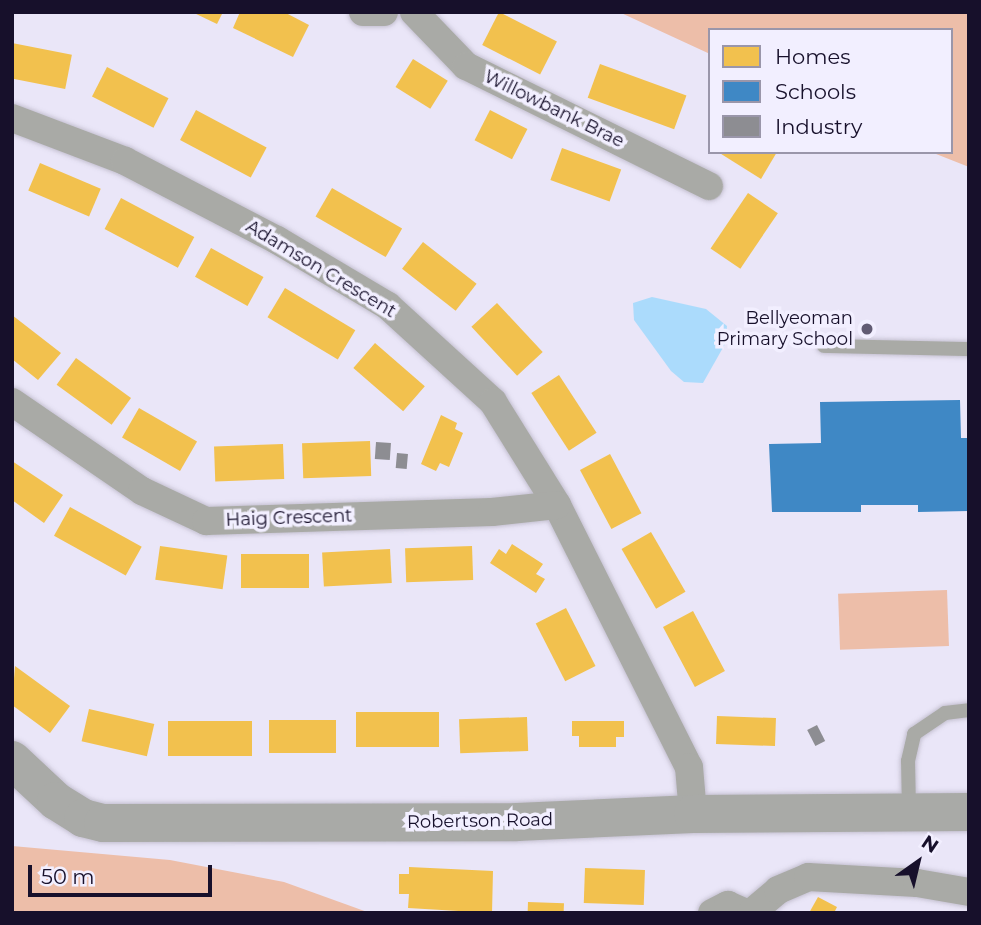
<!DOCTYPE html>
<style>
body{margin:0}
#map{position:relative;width:981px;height:925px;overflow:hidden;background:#eae6f8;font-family:Montserrat,sans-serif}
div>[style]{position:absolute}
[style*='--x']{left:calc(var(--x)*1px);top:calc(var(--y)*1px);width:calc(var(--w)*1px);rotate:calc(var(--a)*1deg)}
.green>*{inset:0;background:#edbea9;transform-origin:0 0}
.water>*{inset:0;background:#abdbfc}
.homes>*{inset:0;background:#f2c14e;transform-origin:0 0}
.schools>*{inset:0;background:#3f88c5}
.industry>*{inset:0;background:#8d8d92;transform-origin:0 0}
.roads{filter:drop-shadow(0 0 2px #c5c1d1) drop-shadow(0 0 2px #c5c1d1)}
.lane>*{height:14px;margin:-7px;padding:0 7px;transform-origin:7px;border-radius:7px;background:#a9aaa6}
.street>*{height:28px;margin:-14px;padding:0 14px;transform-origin:14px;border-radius:14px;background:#a9aaa6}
.secondary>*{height:38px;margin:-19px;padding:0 19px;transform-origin:19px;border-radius:19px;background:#a9aaa7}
.dots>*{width:19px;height:19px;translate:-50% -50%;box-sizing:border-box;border:4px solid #f2efff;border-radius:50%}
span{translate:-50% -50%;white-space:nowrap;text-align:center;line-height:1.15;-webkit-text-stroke:7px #f2efff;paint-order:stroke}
.street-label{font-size:18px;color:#17102b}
.poi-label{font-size:18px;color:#17102b}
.right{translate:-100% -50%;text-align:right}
.frame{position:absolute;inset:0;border:14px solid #17102b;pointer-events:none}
.legend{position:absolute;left:708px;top:28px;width:245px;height:126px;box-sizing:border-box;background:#f2efff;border:2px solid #9a96aa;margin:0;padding:9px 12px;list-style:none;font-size:21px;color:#17102b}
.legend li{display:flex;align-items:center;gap:14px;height:35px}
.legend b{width:35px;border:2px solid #9a96aa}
.north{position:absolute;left:883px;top:827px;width:70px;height:70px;-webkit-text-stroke:5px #f2efff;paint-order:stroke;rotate:34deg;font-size:19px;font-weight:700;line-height:28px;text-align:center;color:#17102b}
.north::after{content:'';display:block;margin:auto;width:24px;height:32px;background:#17102b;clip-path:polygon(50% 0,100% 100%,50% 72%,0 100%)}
.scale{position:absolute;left:28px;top:865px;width:184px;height:32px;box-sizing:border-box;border:4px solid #17102b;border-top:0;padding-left:9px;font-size:21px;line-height:24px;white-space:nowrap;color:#17102b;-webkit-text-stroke:5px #f2efff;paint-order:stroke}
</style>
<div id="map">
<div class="green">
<div style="clip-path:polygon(619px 12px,969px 12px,969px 167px,931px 152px,951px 152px,951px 30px,710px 30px,710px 54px)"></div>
<div style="left:947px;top:590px;width:56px;height:109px;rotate:88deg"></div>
<div style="clip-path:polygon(12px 846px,170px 860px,284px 882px,370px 913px,12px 913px)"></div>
</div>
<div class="water">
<div style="clip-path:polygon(652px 297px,706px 309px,727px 326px,725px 344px,703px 383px,684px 382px,671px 371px,634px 320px,633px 303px)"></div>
</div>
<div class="homes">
<div style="clip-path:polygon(192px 12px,223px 12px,217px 24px)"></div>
<div style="clip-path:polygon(240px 12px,284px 12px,309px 25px,293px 57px,233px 28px)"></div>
<div style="left:499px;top:12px;width:65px;height:37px;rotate:27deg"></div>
<div style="left:12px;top:43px;width:61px;height:35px;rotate:11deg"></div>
<div style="left:413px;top:59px;width:41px;height:33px;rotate:32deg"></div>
<div style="left:600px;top:64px;width:92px;height:36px;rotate:20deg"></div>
<div style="left:107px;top:67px;width:69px;height:33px;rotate:27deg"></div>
<div style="left:196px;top:110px;width:80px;height:34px;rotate:28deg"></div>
<div style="left:490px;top:110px;width:42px;height:34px;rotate:27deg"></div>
<div style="left:562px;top:148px;width:63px;height:34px;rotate:20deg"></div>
<div style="clip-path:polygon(718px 152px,777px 152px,761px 179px)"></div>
<div style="left:40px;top:163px;width:66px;height:30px;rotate:23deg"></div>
<div style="left:332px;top:188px;width:81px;height:33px;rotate:30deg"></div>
<div style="left:748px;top:193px;width:36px;height:67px;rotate:34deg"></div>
<div style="left:121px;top:198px;width:83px;height:35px;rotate:28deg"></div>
<div style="left:423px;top:242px;width:68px;height:34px;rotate:38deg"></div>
<div style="left:211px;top:248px;width:60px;height:33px;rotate:29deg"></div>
<div style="left:285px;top:288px;width:82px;height:34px;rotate:31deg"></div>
<div style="left:497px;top:303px;width:67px;height:35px;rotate:47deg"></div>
<div style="clip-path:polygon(12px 315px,61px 353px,38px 380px,12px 359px)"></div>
<div style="left:375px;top:343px;width:66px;height:33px;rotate:41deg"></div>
<div style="left:76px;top:358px;width:68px;height:33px;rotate:36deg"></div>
<div style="left:559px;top:375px;width:69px;height:33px;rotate:57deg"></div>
<div style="left:139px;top:408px;width:67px;height:34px;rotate:30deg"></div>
<div style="clip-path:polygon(441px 415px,457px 423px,455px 429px,463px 433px,449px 467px,440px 463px,436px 471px,421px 464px)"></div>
<div style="left:370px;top:441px;width:35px;height:68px;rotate:88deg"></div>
<div style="left:283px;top:444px;width:35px;height:69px;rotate:88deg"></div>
<div style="left:610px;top:454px;width:67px;height:34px;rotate:62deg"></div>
<div style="clip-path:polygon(12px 461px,63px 495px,44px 523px,12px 500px)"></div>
<div style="left:70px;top:507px;width:82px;height:33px;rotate:29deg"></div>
<div style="left:651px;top:532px;width:69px;height:34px;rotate:60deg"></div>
<div style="clip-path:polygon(512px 544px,543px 564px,536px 574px,545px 579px,536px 593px,490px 563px,499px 549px,506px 554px)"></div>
<div style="left:160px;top:546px;width:68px;height:34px;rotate:8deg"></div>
<div style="left:472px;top:546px;width:34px;height:67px;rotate:88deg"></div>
<div style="left:390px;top:549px;width:34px;height:68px;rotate:87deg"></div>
<div style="left:241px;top:554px;width:68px;height:34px"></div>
<div style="left:566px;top:608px;width:65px;height:34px;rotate:63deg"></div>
<div style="left:693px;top:611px;width:68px;height:34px;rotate:62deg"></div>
<div style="clip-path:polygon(15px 666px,70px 706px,50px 733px,12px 705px)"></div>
<div style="left:89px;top:709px;width:67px;height:33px;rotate:13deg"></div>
<div style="left:356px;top:712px;width:83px;height:35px"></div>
<div style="left:717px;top:716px;width:59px;height:28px;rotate:2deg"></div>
<div style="left:527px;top:717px;width:34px;height:68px;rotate:88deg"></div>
<div style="left:269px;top:720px;width:67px;height:33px"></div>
<div style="left:168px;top:721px;width:84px;height:35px"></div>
<div style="clip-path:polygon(572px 721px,624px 721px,624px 737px,616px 737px,616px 747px,579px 747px,579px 736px,572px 736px)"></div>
<div style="clip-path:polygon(409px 867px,493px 871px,492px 913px,408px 908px,409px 894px,399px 894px,399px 874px,409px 874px)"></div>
<div style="left:585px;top:868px;width:60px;height:35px;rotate:2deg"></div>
<div style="clip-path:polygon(818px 897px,837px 907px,834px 913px,809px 913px)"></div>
<div style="left:528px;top:902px;width:36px;height:11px;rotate:2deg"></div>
</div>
<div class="schools">
<div style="clip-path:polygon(960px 400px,961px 438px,969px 438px,969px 511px,918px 512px,918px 505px,861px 505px,861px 512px,772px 512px,769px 444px,821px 443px,820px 402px)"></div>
</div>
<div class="industry">
<div style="left:376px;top:442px;width:15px;height:17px;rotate:4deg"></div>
<div style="left:397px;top:453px;width:11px;height:15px;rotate:5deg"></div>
<div style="left:817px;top:725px;width:18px;height:11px;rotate:63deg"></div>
</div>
<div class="roads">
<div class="lane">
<div style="--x:824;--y:346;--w:145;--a:1.2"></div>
<div style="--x:909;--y:811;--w:50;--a:-91.1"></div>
<div style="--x:908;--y:761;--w:28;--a:-77"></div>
<div style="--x:914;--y:734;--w:37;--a:-34"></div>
<div style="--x:945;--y:713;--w:24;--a:-7"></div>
</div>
<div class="street">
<div style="--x:363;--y:12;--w:21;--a:0"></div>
<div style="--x:414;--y:12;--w:75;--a:46.1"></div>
<div style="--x:466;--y:66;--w:271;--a:26.3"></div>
<div style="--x:12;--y:118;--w:121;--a:20.8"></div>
<div style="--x:125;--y:161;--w:171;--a:27.5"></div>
<div style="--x:277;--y:240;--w:129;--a:30.7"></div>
<div style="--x:388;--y:306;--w:142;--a:42.4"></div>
<div style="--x:493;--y:402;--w:121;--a:58.1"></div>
<div style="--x:557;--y:505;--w:293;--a:63.3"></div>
<div style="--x:689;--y:767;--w:47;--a:85.1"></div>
<div style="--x:12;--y:402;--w:158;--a:34.4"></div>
<div style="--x:142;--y:491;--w:71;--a:25.1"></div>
<div style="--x:206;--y:521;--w:286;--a:-1.8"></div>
<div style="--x:492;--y:512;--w:65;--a:-6.1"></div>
<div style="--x:712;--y:913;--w:18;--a:-27"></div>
<div style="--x:728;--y:905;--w:20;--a:24"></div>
<div style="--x:751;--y:913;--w:35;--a:-40"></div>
<div style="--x:778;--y:890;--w:33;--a:-23"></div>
<div style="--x:808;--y:877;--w:109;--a:3.2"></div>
<div style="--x:917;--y:883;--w:53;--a:9.8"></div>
</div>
<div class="secondary">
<div style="--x:12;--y:760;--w:60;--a:43"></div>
<div style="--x:56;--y:801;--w:32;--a:32"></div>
<div style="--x:83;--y:818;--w:21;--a:14"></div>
<div style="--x:103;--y:823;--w:414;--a:-0.1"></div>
<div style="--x:517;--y:822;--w:176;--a:-2.6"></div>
<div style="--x:693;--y:814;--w:276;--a:-0.4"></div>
</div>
</div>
<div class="dots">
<div style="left:867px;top:329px;background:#615b73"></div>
</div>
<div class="street-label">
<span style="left:554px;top:109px;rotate:26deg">Willowbank Brae</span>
<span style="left:321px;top:269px;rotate:31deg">Adamson Crescent</span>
<span style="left:289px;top:518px;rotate:-2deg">Haig Crescent</span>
<span style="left:480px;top:821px;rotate:-1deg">Robertson Road</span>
</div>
<div class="poi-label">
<span class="right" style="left:853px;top:329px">Bellyeoman<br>Primary School</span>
</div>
<div class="frame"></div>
<ul class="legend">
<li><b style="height:19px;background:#f2c14e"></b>Homes</li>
<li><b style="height:19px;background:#3f88c5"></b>Schools</li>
<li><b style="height:19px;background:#8d8d92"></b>Industry</li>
</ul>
<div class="north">N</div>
<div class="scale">50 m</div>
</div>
